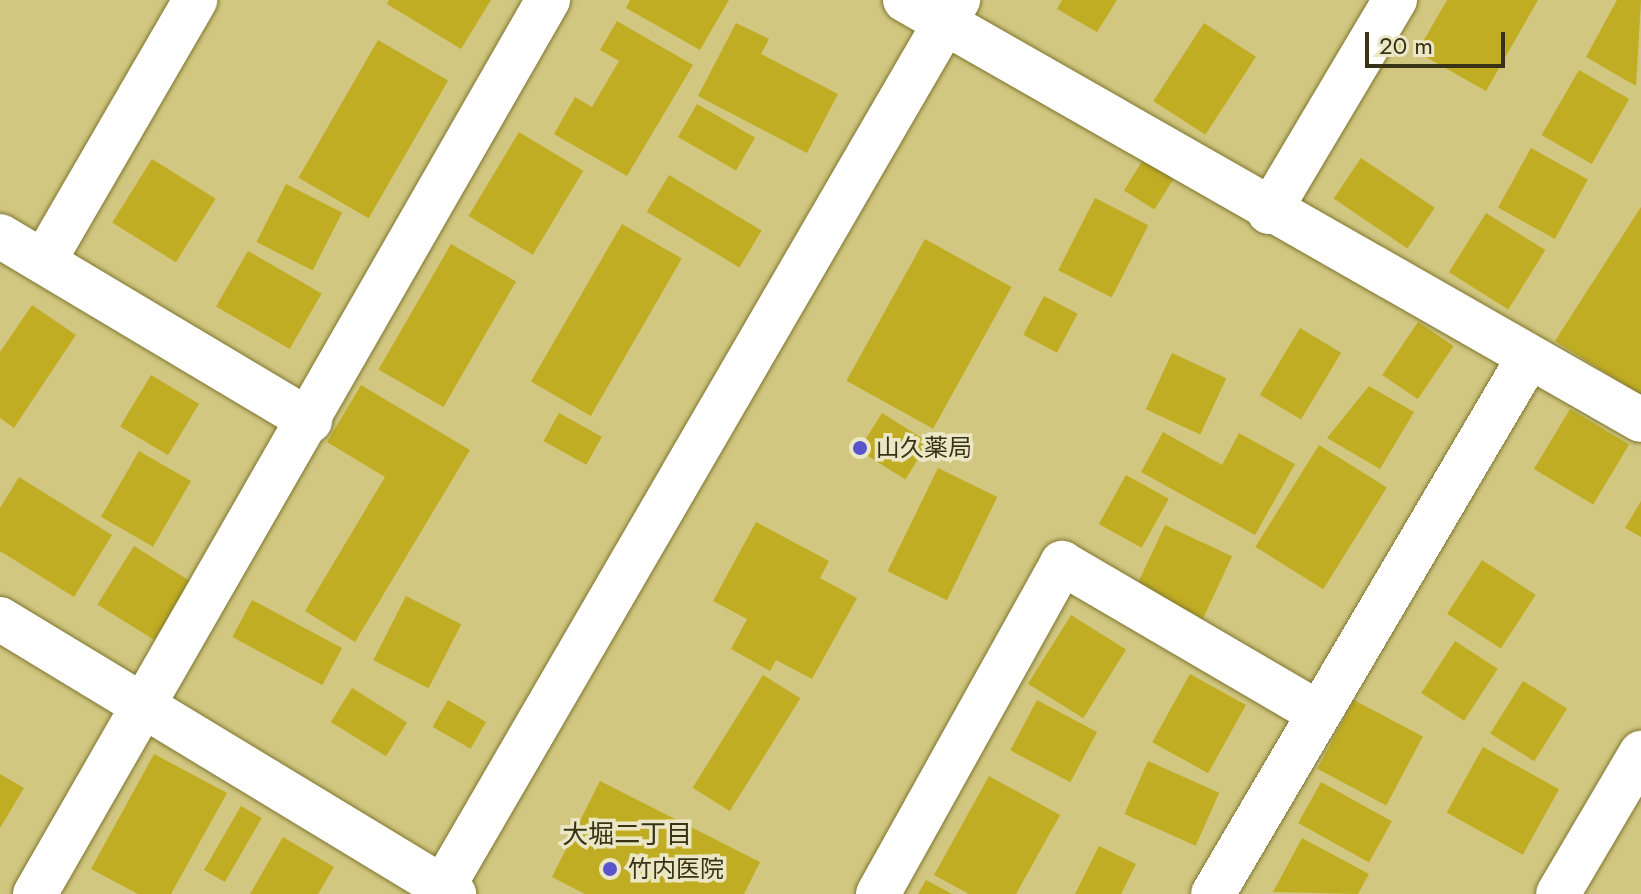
<!DOCTYPE html>
<meta charset="utf-8">
<style>
body{margin:0}
#map{position:relative;width:1641px;height:894px;overflow:hidden;background:#d1c781;font-family:Jost,"Noto Sans JP",sans-serif}
div>[style]{position:absolute}
[style*='--x']{left:calc(var(--x)*1px);top:calc(var(--y)*1px);width:calc(var(--w)*1px);rotate:calc(var(--a)*1deg)}
.building>*{inset:0;background:#c0ad24;transform-origin:0 0}
.roads{filter:drop-shadow(0 0 2px #7f752f) drop-shadow(0 0 2px #7f752f)}
.minor>*{height:44px;margin:-22px;padding:0 22px;transform-origin:22px;border-radius:22px;background:#fff}
.tertiary>*{height:44px;margin:-22px;padding:0 22px;transform-origin:22px;border-radius:22px;background:#fff}
.dots>*{width:22px;height:22px;translate:-50% -50%;box-sizing:border-box;border:4px solid #ebe7c4;border-radius:50%}
span{translate:-50% -50%;white-space:nowrap;text-align:center;line-height:1.15;-webkit-text-stroke:7px #ebe7c4;paint-order:stroke}
.poi-label{font-size:24px;color:#383316}
.left{translate:0 -50%;text-align:left}
.neighbourhood-label{font-size:26px;color:#383316}
.scale{position:absolute;left:1365px;top:32px;width:140px;height:36px;box-sizing:border-box;border:4px solid #383316;border-top:0;padding-left:10px;font-size:24px;line-height:28px;white-space:nowrap;color:#383316;-webkit-text-stroke:6px #ebe7c4;paint-order:stroke}
</style>
<div id="map">
<div class="building">
<div style="clip-path:polygon(389px 0,491px 0,461px 49px,387px 4px)"></div>
<div style="clip-path:polygon(630px 0,729px 0,700px 50px,626px 8px)"></div>
<div style="clip-path:polygon(1062px 0,1117px 0,1097px 32px,1057px 9px)"></div>
<div style="clip-path:polygon(1447px 0,1538px 0,1486px 91px,1417px 52px)"></div>
<div style="clip-path:polygon(1617px 0,1641px 0,1636px 86px,1586px 57px)"></div>
<div style="clip-path:polygon(617px 21px,693px 65px,627px 176px,554px 134px,575px 97px,592px 107px,619px 61px,600px 50px)"></div>
<div style="clip-path:polygon(736px 23px,769px 39px,761px 54px,838px 94px,807px 153px,698px 96px)"></div>
<div style="left:1204px;top:23px;width:62px;height:93px;rotate:33deg"></div>
<div style="left:378px;top:40px;width:81px;height:159px;rotate:30deg"></div>
<div style="left:1579px;top:70px;width:58px;height:75px;rotate:30deg"></div>
<div style="left:697px;top:104px;width:67px;height:38px;rotate:30deg"></div>
<div style="left:519px;top:132px;width:75px;height:98px;rotate:31deg"></div>
<div style="left:1531px;top:148px;width:65px;height:68px;rotate:29deg"></div>
<div style="left:1361px;top:158px;width:89px;height:49px;rotate:34deg"></div>
<div style="left:152px;top:159px;width:75px;height:75px;rotate:32deg"></div>
<div style="left:1143px;top:160px;width:36px;height:36px;rotate:32deg"></div>
<div style="left:669px;top:175px;width:108px;height:43px;rotate:31deg"></div>
<div style="left:286px;top:184px;width:63px;height:65px;rotate:27deg"></div>
<div style="left:1095px;top:198px;width:60px;height:81px;rotate:27deg"></div>
<div style="clip-path:polygon(1641px 207px,1641px 395px,1555px 341px)"></div>
<div style="left:1486px;top:213px;width:70px;height:70px;rotate:32deg"></div>
<div style="left:622px;top:224px;width:69px;height:182px;rotate:30deg"></div>
<div style="left:925px;top:239px;width:99px;height:162px;rotate:29deg"></div>
<div style="left:451px;top:244px;width:75px;height:145px;rotate:30deg"></div>
<div style="left:248px;top:251px;width:85px;height:64px;rotate:30deg"></div>
<div style="left:1044px;top:296px;width:38px;height:44px;rotate:28deg"></div>
<div style="clip-path:polygon(32px 305px,76px 335px,14px 428px,0 418px,0 352px)"></div>
<div style="left:1418px;top:322px;width:43px;height:64px;rotate:34deg"></div>
<div style="left:1300px;top:328px;width:48px;height:78px;rotate:31deg"></div>
<div style="left:1172px;top:353px;width:60px;height:62px;rotate:25deg"></div>
<div style="left:151px;top:375px;width:56px;height:60px;rotate:31deg"></div>
<div style="clip-path:polygon(361px 385px,470px 450px,355px 642px,305px 611px,385px 477px,327px 442px)"></div>
<div style="clip-path:polygon(1369px 386px,1414px 412px,1380px 469px,1327px 438px)"></div>
<div style="left:1570px;top:409px;width:69px;height:70px;rotate:31deg"></div>
<div style="left:559px;top:413px;width:49px;height:32px;rotate:29deg"></div>
<div style="left:882px;top:413px;width:55px;height:44px;rotate:32deg"></div>
<div style="clip-path:polygon(1163px 432px,1222px 465px,1239px 433px,1295px 464px,1255px 535px,1141px 472px)"></div>
<div style="left:1319px;top:445px;width:80px;height:120px;rotate:32deg"></div>
<div style="left:139px;top:451px;width:60px;height:76px;rotate:30deg"></div>
<div style="left:938px;top:468px;width:66px;height:115px;rotate:26deg"></div>
<div style="left:1126px;top:475px;width:49px;height:56px;rotate:29deg"></div>
<div style="clip-path:polygon(19px 477px,112px 535px,74px 597px,0 551px,0 508px)"></div>
<div style="clip-path:polygon(1641px 501px,1641px 537px,1625px 528px)"></div>
<div style="clip-path:polygon(756px 522px,829px 561px,820px 578px,857px 598px,812px 679px,776px 660px,770px 671px,731px 649px,747px 619px,713px 601px)"></div>
<div style="left:1165px;top:525px;width:74px;height:71px;rotate:25deg"></div>
<div style="left:134px;top:546px;width:67px;height:69px;rotate:32deg"></div>
<div style="left:1482px;top:560px;width:64px;height:64px;rotate:33deg"></div>
<div style="left:406px;top:596px;width:62px;height:72px;rotate:27deg"></div>
<div style="left:252px;top:600px;width:102px;height:42px;rotate:28deg"></div>
<div style="left:1071px;top:615px;width:65px;height:81px;rotate:32deg"></div>
<div style="left:1455px;top:641px;width:51px;height:62px;rotate:33deg"></div>
<div style="left:1190px;top:674px;width:64px;height:78px;rotate:29deg"></div>
<div style="left:763px;top:675px;width:44px;height:133px;rotate:32deg"></div>
<div style="left:1523px;top:681px;width:52px;height:62px;rotate:32deg"></div>
<div style="left:352px;top:688px;width:65px;height:40px;rotate:32deg"></div>
<div style="left:448px;top:700px;width:44px;height:31px;rotate:30deg"></div>
<div style="left:1037px;top:700px;width:68px;height:57px;rotate:28deg"></div>
<div style="left:1354px;top:700px;width:78px;height:78px;rotate:28deg"></div>
<div style="left:1483px;top:747px;width:87px;height:75px;rotate:29deg"></div>
<div style="clip-path:polygon(154px 754px,227px 793px,171px 894px,138px 894px,91px 869px)"></div>
<div style="left:1148px;top:761px;width:78px;height:58px;rotate:24deg"></div>
<div style="clip-path:polygon(0 774px,24px 788px,0 828px)"></div>
<div style="clip-path:polygon(989px 776px,1060px 815px,1016px 894px,969px 894px,934px 875px)"></div>
<div style="clip-path:polygon(600px 781px,760px 862px,744px 894px,585px 894px,552px 877px)"></div>
<div style="left:1321px;top:782px;width:81px;height:47px;rotate:29deg"></div>
<div style="left:241px;top:806px;width:24px;height:74px;rotate:30deg"></div>
<div style="clip-path:polygon(283px 837px,334px 867px,318px 894px,250px 894px)"></div>
<div style="clip-path:polygon(1302px 838px,1369px 874px,1358px 894px,1273px 892px)"></div>
<div style="clip-path:polygon(1099px 846px,1136px 864px,1121px 894px,1075px 894px)"></div>
<div style="clip-path:polygon(926px 880px,952px 894px,918px 894px)"></div>
</div>
<div class="roads">
<div class="minor">
<div style="--x:905;--y:0;--w:847;--a:29.71"></div>
<div style="--x:1269;--y:212;--w:247;--a:-59.3"></div>
<div style="--x:0;--y:236;--w:361;--a:30.8"></div>
<div style="--x:44;--y:261;--w:302;--a:-59.9"></div>
<div style="--x:0;--y:619;--w:531;--a:31.2"></div>
<div style="--x:35;--y:894;--w:1031;--a:-60.15"></div>
<div style="--x:878;--y:894;--w:379;--a:-60.9"></div>
<div style="--x:1062;--y:563;--w:295;--a:30.3"></div>
<div style="--x:1213;--y:894;--w:623;--a:-59.53"></div>
<div style="--x:1558;--y:894;--w:164;--a:-59.5"></div>
</div>
<div class="tertiary">
<div style="--x:439;--y:894;--w:1034;--a:-59.86"></div>
</div>
</div>
<div class="dots">
<div style="left:860px;top:448px;background:#5b53cb"></div>
<div style="left:610px;top:869px;background:#5b53cb"></div>
</div>
<div class="poi-label">
<span class="left" style="left:876px;top:448px">山久薬局</span>
<span class="left" style="left:628px;top:869px">竹内医院</span>
</div>
<div class="neighbourhood-label">
<span style="left:627px;top:835px">大堀二丁目</span>
</div>
<div class="scale">20 m</div>
</div>
